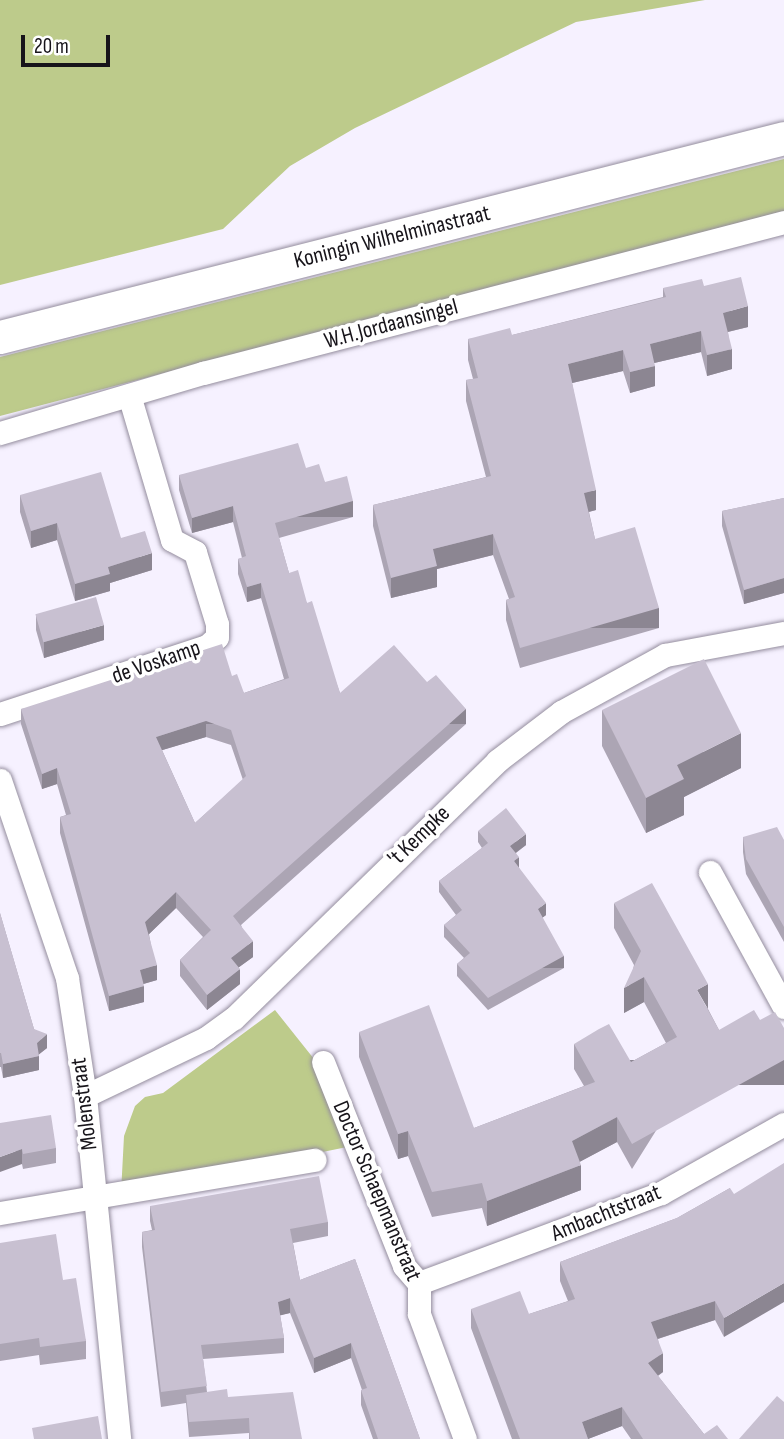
<!DOCTYPE html>
<style>
body{margin:0}
#map{position:relative;width:784px;height:1439px;overflow:hidden;background:#f6f1ff;font-family:"Sofia Sans Condensed",sans-serif}
div>[style]{position:absolute}
[style*='--x']{left:calc(var(--x)*1px);top:calc(var(--y)*1px);width:calc(var(--w)*1px);rotate:calc(var(--a)*1deg)}
.green>*{inset:0;background:#bdcb8b}
.roads{filter:drop-shadow(0 0 2px #948d9e) drop-shadow(0 0 2px #948d9e)}
.minor>*{height:23px;margin:-11.5px;padding:0 11.5px;transform-origin:11.5px;border-radius:11.5px;background:#fff}
.secondary>*{height:33px;margin:-16.5px;padding:0 16.5px;transform-origin:16.5px;border-radius:16.5px;background:#fff}
.wall>*{inset:0;background:#aca5b4}
.shaded-wall>*{inset:0;background:#8c8692;transform-origin:0 0}
.building>*{inset:0;background:#c8c0d1;transform-origin:0 0}
span{translate:-50% -50%;white-space:nowrap;text-align:center;line-height:1.15;-webkit-text-stroke:7px #fff;paint-order:stroke}
.street-label{font-size:23px;color:#17141a}
.scale{position:absolute;left:21px;top:35px;width:89px;height:32px;box-sizing:border-box;border:4px solid #17141a;border-top:0;padding-left:9px;font-size:21px;line-height:24px;white-space:nowrap;color:#17141a;-webkit-text-stroke:5px #fff;paint-order:stroke}
</style>
<div id="map">
<div class="green">
<div style="clip-path:polygon(0 0,705px 0,576px 22px,355px 128px,290px 166px,223px 229px,0 285px)"></div>
<div style="clip-path:polygon(784px 159px,784px 211px,0 416px,0 357px)"></div>
<div style="clip-path:polygon(275px 1010px,318px 1064px,347px 1147px,121px 1193px,124px 1136px,135px 1106px,145px 1097px,163px 1093px)"></div>
</div>
<div class="roads">
<div class="minor">
<div style="--x:0;--y:433;--w:212;--a:-16.5"></div>
<div style="--x:203;--y:373;--w:600;--a:-14.57"></div>
<div style="--x:0;--y:714;--w:218;--a:-18.2"></div>
<div style="--x:207;--y:646;--w:13;--a:-42"></div>
<div style="--x:217;--y:637;--w:13;--a:-90"></div>
<div style="--x:217;--y:624;--w:75;--a:-107"></div>
<div style="--x:195;--y:552;--w:26;--a:-152"></div>
<div style="--x:172;--y:540;--w:151;--a:-106.5"></div>
<div style="--x:0;--y:780;--w:209;--a:71.3"></div>
<div style="--x:67;--y:978;--w:119;--a:81.3"></div>
<div style="--x:85;--y:1096;--w:345;--a:84.3"></div>
<div style="--x:710;--y:872;--w:154;--a:61.3"></div>
<div style="--x:323;--y:1062;--w:219;--a:68.3"></div>
<div style="--x:404;--y:1266;--w:23;--a:49"></div>
<div style="--x:419;--y:1283;--w:31;--a:90"></div>
<div style="--x:419;--y:1314;--w:133;--a:69.8"></div>
<div style="--x:85;--y:1096;--w:134;--a:-25.6"></div>
<div style="--x:206;--y:1038;--w:34;--a:-36"></div>
<div style="--x:234;--y:1018;--w:368;--a:-44.3"></div>
<div style="--x:497;--y:761;--w:81;--a:-37.4"></div>
<div style="--x:561;--y:712;--w:119;--a:-28.7"></div>
<div style="--x:665;--y:655;--w:121;--a:-10.5"></div>
<div style="--x:0;--y:1213;--w:319;--a:-9.6"></div>
<div style="--x:419;--y:1283;--w:258;--a:-20.4"></div>
<div style="--x:661;--y:1193;--w:141;--a:-29.3"></div>
</div>
<div class="secondary">
<div style="--x:0;--y:337;--w:809;--a:-14.24"></div>
</div>
</div>
<div class="wall">
<div style="clip-path:polygon(704px 286px,748px 327px,728px 332px,732px 369px,707px 376px,701px 352px,654px 363px,655px 386px,630px 393px,623px 371px,572px 383px,596px 510px,589px 512px,595px 539px,659px 628px,520px 668px,506px 620px,506px 600px,509px 599px,493px 555px,437px 569px,437px 587px,391px 598px,373px 526px,373px 505px,486px 477px,466px 401px,466px 380px,473px 379px,468px 360px,468px 339px,512px 335px,663px 297px,663px 288px)"></div>
<div style="clip-path:polygon(evenodd,306px 468px,325px 482px,353px 517px,279px 538px,289px 573px,307px 603px,340px 693px,427px 682px,466px 724px,241px 925px,253px 957px,239px 967px,240px 984px,207px 1010px,180px 976px,180px 960px,203px 937px,176px 908px,149px 934px,157px 980px,143px 984px,144px 1002px,109px 1011px,60px 833px,60px 817px,66px 815px,57px 784px,42px 789px,21px 724px,21px 709px,232px 676px,244px 693px,284px 679px,261px 598px,247px 602px,238px 574px,238px 559px,242px 558px,233px 522px,192px 533px,179px 490px,179px 475px,306px 468px,206px 737px,231px 745px,243px 780px,195px 823px,162px 750px,206px 737px)"></div>
<div style="clip-path:polygon(20px 495px,121px 538px,152px 570px,110px 583px,110px 591px,75px 601px,57px 540px,31px 548px,20px 512px)"></div>
<div style="clip-path:polygon(784px 498px,784px 593px,744px 604px,722px 526px,722px 511px)"></div>
<div style="clip-path:polygon(36px 615px,104px 640px,44px 658px,36px 630px)"></div>
<div style="clip-path:polygon(602px 710px,741px 768px,684px 797px,684px 815px,646px 833px,602px 746px)"></div>
<div style="clip-path:polygon(478px 831px,526px 845px,516px 853px,519px 868px,546px 915px,542px 918px,564px 968px,488px 1010px,457px 976px,457px 964px,464px 958px,444px 937px,444px 925px,456px 915px,439px 892px,439px 881px,482px 848px,478px 842px)"></div>
<div style="clip-path:polygon(743px 837px,784px 840px,784px 942px,746px 874px,743px 852px)"></div>
<div style="clip-path:polygon(614px 903px,708px 1009px,719px 1030px,632px 1169px,617px 1142px,579px 1162px,581px 1190px,487px 1226px,482px 1208px,432px 1217px,408px 1156px,398px 1159px,359px 1057px,359px 1032px,474px 1128px,584px 1086px,574px 1069px,574px 1044px,631px 1062px,666px 1043px,644px 1002px,624px 1013px,634px 965px,614px 928px)"></div>
<div style="clip-path:polygon(0 913px,34px 1029px,47px 1048px,39px 1054px,39px 1070px,3px 1078px,1px 1067px,0 1067px)"></div>
<div style="clip-path:polygon(0 1123px,56px 1148px,56px 1163px,23px 1169px,22px 1164px)"></div>
<div style="clip-path:polygon(730px 1188px,724px 1337px,715px 1320px,658px 1339px,663px 1372px,658px 1376px,704px 1434px,728px 1439px,631px 1439px,622px 1426px,588px 1439px,512px 1439px,471px 1328px,471px 1309px,529px 1314px,568px 1301px,560px 1281px,560px 1262px,677px 1218px)"></div>
<div style="clip-path:polygon(150px 1206px,328px 1222px,328px 1236px,293px 1243px,300px 1280px,355px 1259px,420px 1439px,373px 1439px,361px 1405px,361px 1390px,362px 1390px,351px 1358px,314px 1373px,290px 1313px,280px 1315px,284px 1338px,284px 1353px,203px 1359px,207px 1392px,228px 1397px,302px 1439px,249px 1439px,249px 1433px,189px 1437px,186px 1403px,161px 1407px,142px 1247px,142px 1232px,152px 1230px,150px 1221px)"></div>
<div style="clip-path:polygon(0 1243px,63px 1280px,86px 1341px,86px 1359px,40px 1365px,39px 1355px,0 1361px)"></div>
</div>
<div class="shaded-wall">
<div style="clip-path:polygon(748px 306px,748px 327px,723px 333px,723px 313px)"></div>
<div style="clip-path:polygon(701px 331px,701px 352px,650px 364px,650px 344px)"></div>
<div style="clip-path:polygon(732px 349px,732px 369px,707px 376px,707px 355px)"></div>
<div style="clip-path:polygon(623px 350px,623px 371px,568px 384px,568px 364px)"></div>
<div style="clip-path:polygon(655px 366px,655px 386px,630px 393px,630px 372px)"></div>
<div style="clip-path:polygon(596px 490px,596px 510px,584px 513px,584px 493px)"></div>
<div style="left:353px;top:501px;width:16px;height:81px;rotate:90deg"></div>
<div style="clip-path:polygon(233px 506px,233px 522px,192px 533px,192px 518px)"></div>
<div style="clip-path:polygon(57px 523px,57px 540px,31px 548px,31px 531px)"></div>
<div style="clip-path:polygon(493px 534px,493px 555px,437px 569px,437px 587px,391px 598px,391px 578px,433px 549px)"></div>
<div style="clip-path:polygon(152px 553px,152px 570px,110px 583px,110px 591px,75px 601px,75px 584px,108px 567px)"></div>
<div style="clip-path:polygon(784px 578px,784px 593px,744px 604px,744px 590px)"></div>
<div style="clip-path:polygon(261px 583px,261px 598px,247px 602px,247px 587px)"></div>
<div style="left:659px;top:608px;width:20px;height:145px;rotate:90deg"></div>
<div style="clip-path:polygon(104px 625px,104px 640px,44px 658px,44px 642px)"></div>
<div style="left:466px;top:709px;width:15px;height:312px;rotate:90deg"></div>
<div style="clip-path:polygon(206px 721px,206px 737px,156px 752px,156px 737px)"></div>
<div style="clip-path:polygon(741px 733px,741px 768px,684px 797px,684px 815px,646px 833px,646px 798px,677px 765px)"></div>
<div style="clip-path:polygon(57px 768px,57px 784px,42px 789px,42px 774px)"></div>
<div style="clip-path:polygon(526px 834px,526px 845px,510px 857px,510px 846px)"></div>
<div style="clip-path:polygon(519px 857px,519px 869px,514px 861px)"></div>
<div style="clip-path:polygon(176px 892px,176px 908px,145px 938px,145px 922px)"></div>
<div style="clip-path:polygon(546px 903px,546px 915px,538px 921px,538px 909px)"></div>
<div style="clip-path:polygon(253px 941px,253px 957px,231px 973px,231px 958px)"></div>
<div style="left:564px;top:956px;width:12px;height:87px;rotate:90deg"></div>
<div style="clip-path:polygon(157px 965px,157px 980px,140px 985px,140px 970px)"></div>
<div style="clip-path:polygon(240px 969px,240px 984px,207px 1010px,207px 995px)"></div>
<div style="clip-path:polygon(644px 977px,644px 1002px,624px 1013px,624px 988px)"></div>
<div style="clip-path:polygon(708px 984px,708px 1009px,697px 990px)"></div>
<div style="clip-path:polygon(144px 986px,144px 1002px,109px 1011px,109px 996px)"></div>
<div style="clip-path:polygon(47px 1034px,47px 1048px,37px 1056px,37px 1043px)"></div>
<div style="clip-path:polygon(39px 1056px,39px 1070px,3px 1078px,3px 1064px)"></div>
<div style="left:784px;top:1060px;width:25px;height:174px;rotate:90deg"></div>
<div style="clip-path:polygon(617px 1117px,617px 1142px,572px 1166px,572px 1141px)"></div>
<div style="clip-path:polygon(408px 1131px,408px 1156px,398px 1159px,398px 1134px)"></div>
<div style="clip-path:polygon(22px 1149px,22px 1164px,0 1172px,0 1157px)"></div>
<div style="clip-path:polygon(581px 1165px,581px 1190px,487px 1226px,487px 1201px)"></div>
<div style="clip-path:polygon(784px 1283px,784px 1302px,724px 1337px,724px 1318px)"></div>
<div style="clip-path:polygon(290px 1298px,290px 1313px,278px 1316px,278px 1302px)"></div>
<div style="clip-path:polygon(715px 1301px,715px 1320px,651px 1341px,651px 1322px)"></div>
<div style="clip-path:polygon(351px 1343px,351px 1358px,314px 1373px,314px 1358px)"></div>
<div style="clip-path:polygon(663px 1353px,663px 1372px,648px 1382px,648px 1363px)"></div>
<div style="clip-path:polygon(622px 1407px,622px 1426px,588px 1439px,582px 1422px)"></div>
</div>
<div class="building">
<div style="clip-path:polygon(741px 277px,748px 306px,723px 313px,732px 349px,707px 355px,701px 331px,650px 344px,655px 366px,630px 372px,623px 350px,568px 364px,596px 490px,584px 493px,595px 539px,635px 527px,659px 608px,520px 648px,506px 600px,515px 597px,493px 534px,433px 549px,437px 566px,391px 578px,373px 505px,491px 476px,466px 380px,478px 378px,468px 339px,510px 328px,512px 335px,666px 297px,663px 288px,702px 279px,704px 286px)"></div>
<div style="clip-path:polygon(evenodd,298px 443px,306px 468px,319px 464px,325px 482px,347px 476px,353px 501px,275px 523px,289px 573px,298px 570px,307px 603px,312px 601px,340px 693px,394px 645px,427px 682px,436px 675px,466px 709px,233px 916px,253px 941px,231px 958px,240px 969px,207px 995px,180px 960px,211px 930px,176px 892px,145px 922px,157px 965px,140px 970px,144px 986px,109px 996px,60px 817px,71px 814px,57px 768px,42px 774px,21px 709px,222px 644px,232px 676px,237px 674px,244px 693px,289px 678px,261px 583px,247px 587px,238px 559px,246px 556px,233px 506px,192px 518px,179px 475px,298px 443px,206px 721px,231px 730px,246px 776px,195px 823px,156px 737px,206px 721px)"></div>
<div style="clip-path:polygon(101px 472px,121px 538px,145px 531px,152px 553px,108px 567px,110px 574px,75px 584px,57px 523px,31px 531px,20px 495px)"></div>
<div style="clip-path:polygon(784px 498px,784px 578px,744px 590px,722px 511px)"></div>
<div style="left:96px;top:597px;width:29px;height:63px;rotate:74deg"></div>
<div style="clip-path:polygon(704px 659px,741px 733px,677px 765px,684px 779px,646px 798px,602px 710px)"></div>
<div style="clip-path:polygon(506px 808px,526px 834px,510px 846px,519px 857px,514px 861px,546px 903px,538px 909px,564px 956px,488px 998px,457px 964px,470px 953px,444px 925px,462px 910px,439px 881px,488px 843px,478px 831px)"></div>
<div style="clip-path:polygon(777px 827px,784px 840px,784px 927px,746px 859px,743px 837px)"></div>
<div style="clip-path:polygon(652px 883px,708px 984px,697px 990px,719px 1030px,754px 1010px,760px 1020px,775px 1012px,784px 1028px,784px 1060px,632px 1144px,617px 1117px,572px 1141px,581px 1165px,487px 1201px,482px 1183px,432px 1192px,408px 1131px,398px 1134px,359px 1032px,429px 1005px,474px 1128px,595px 1082px,574px 1044px,599px 1029px,609px 1024px,631px 1062px,677px 1037px,644px 977px,624px 988px,641px 951px,614px 903px)"></div>
<div style="clip-path:polygon(0 913px,34px 1029px,47px 1034px,37px 1043px,39px 1056px,3px 1064px,1px 1053px,0 1053px)"></div>
<div style="clip-path:polygon(51px 1115px,56px 1148px,23px 1154px,22px 1149px,0 1157px,0 1123px)"></div>
<div style="clip-path:polygon(784px 1163px,784px 1283px,724px 1318px,715px 1301px,651px 1322px,663px 1353px,648px 1363px,704px 1434px,717px 1425px,728px 1439px,643px 1439px,622px 1407px,582px 1422px,588px 1439px,520px 1439px,471px 1309px,520px 1291px,529px 1314px,575px 1299px,560px 1262px,677px 1218px,730px 1188px,734px 1194px)"></div>
<div style="clip-path:polygon(319px 1176px,328px 1222px,290px 1229px,300px 1280px,355px 1259px,420px 1439px,378px 1439px,361px 1390px,367px 1388px,351px 1343px,314px 1358px,290px 1298px,278px 1302px,284px 1338px,201px 1345px,207px 1386px,161px 1392px,142px 1232px,155px 1230px,150px 1206px)"></div>
<div style="clip-path:polygon(56px 1234px,63px 1280px,76px 1278px,86px 1341px,40px 1347px,39px 1338px,0 1344px,0 1243px)"></div>
<div style="clip-path:polygon(227px 1389px,228px 1397px,293px 1392px,302px 1439px,250px 1439px,249px 1418px,189px 1422px,186px 1395px)"></div>
<div style="clip-path:polygon(777px 1396px,784px 1402px,784px 1439px,739px 1439px)"></div>
<div style="clip-path:polygon(98px 1416px,102px 1439px,34px 1439px,32px 1428px)"></div>
</div>
<div class="street-label">
<span style="left:392px;top:237px;rotate:-14deg">Koningin Wilhelminastraat</span>
<span style="left:391px;top:324px;rotate:-15deg">W.H.Jordaansingel</span>
<span style="left:156px;top:662px;rotate:-19deg">de Voskamp</span>
<span style="left:419px;top:836px;rotate:-44deg">'t Kempke</span>
<span style="left:84px;top:1104px;rotate:-97deg">Molenstraat</span>
<span style="left:377px;top:1191px;rotate:67deg">Doctor Schaepmanstraat</span>
<span style="left:606px;top:1213px;rotate:-22deg">Ambachtstraat</span>
</div>
<div class="scale">20 m</div>
</div>
